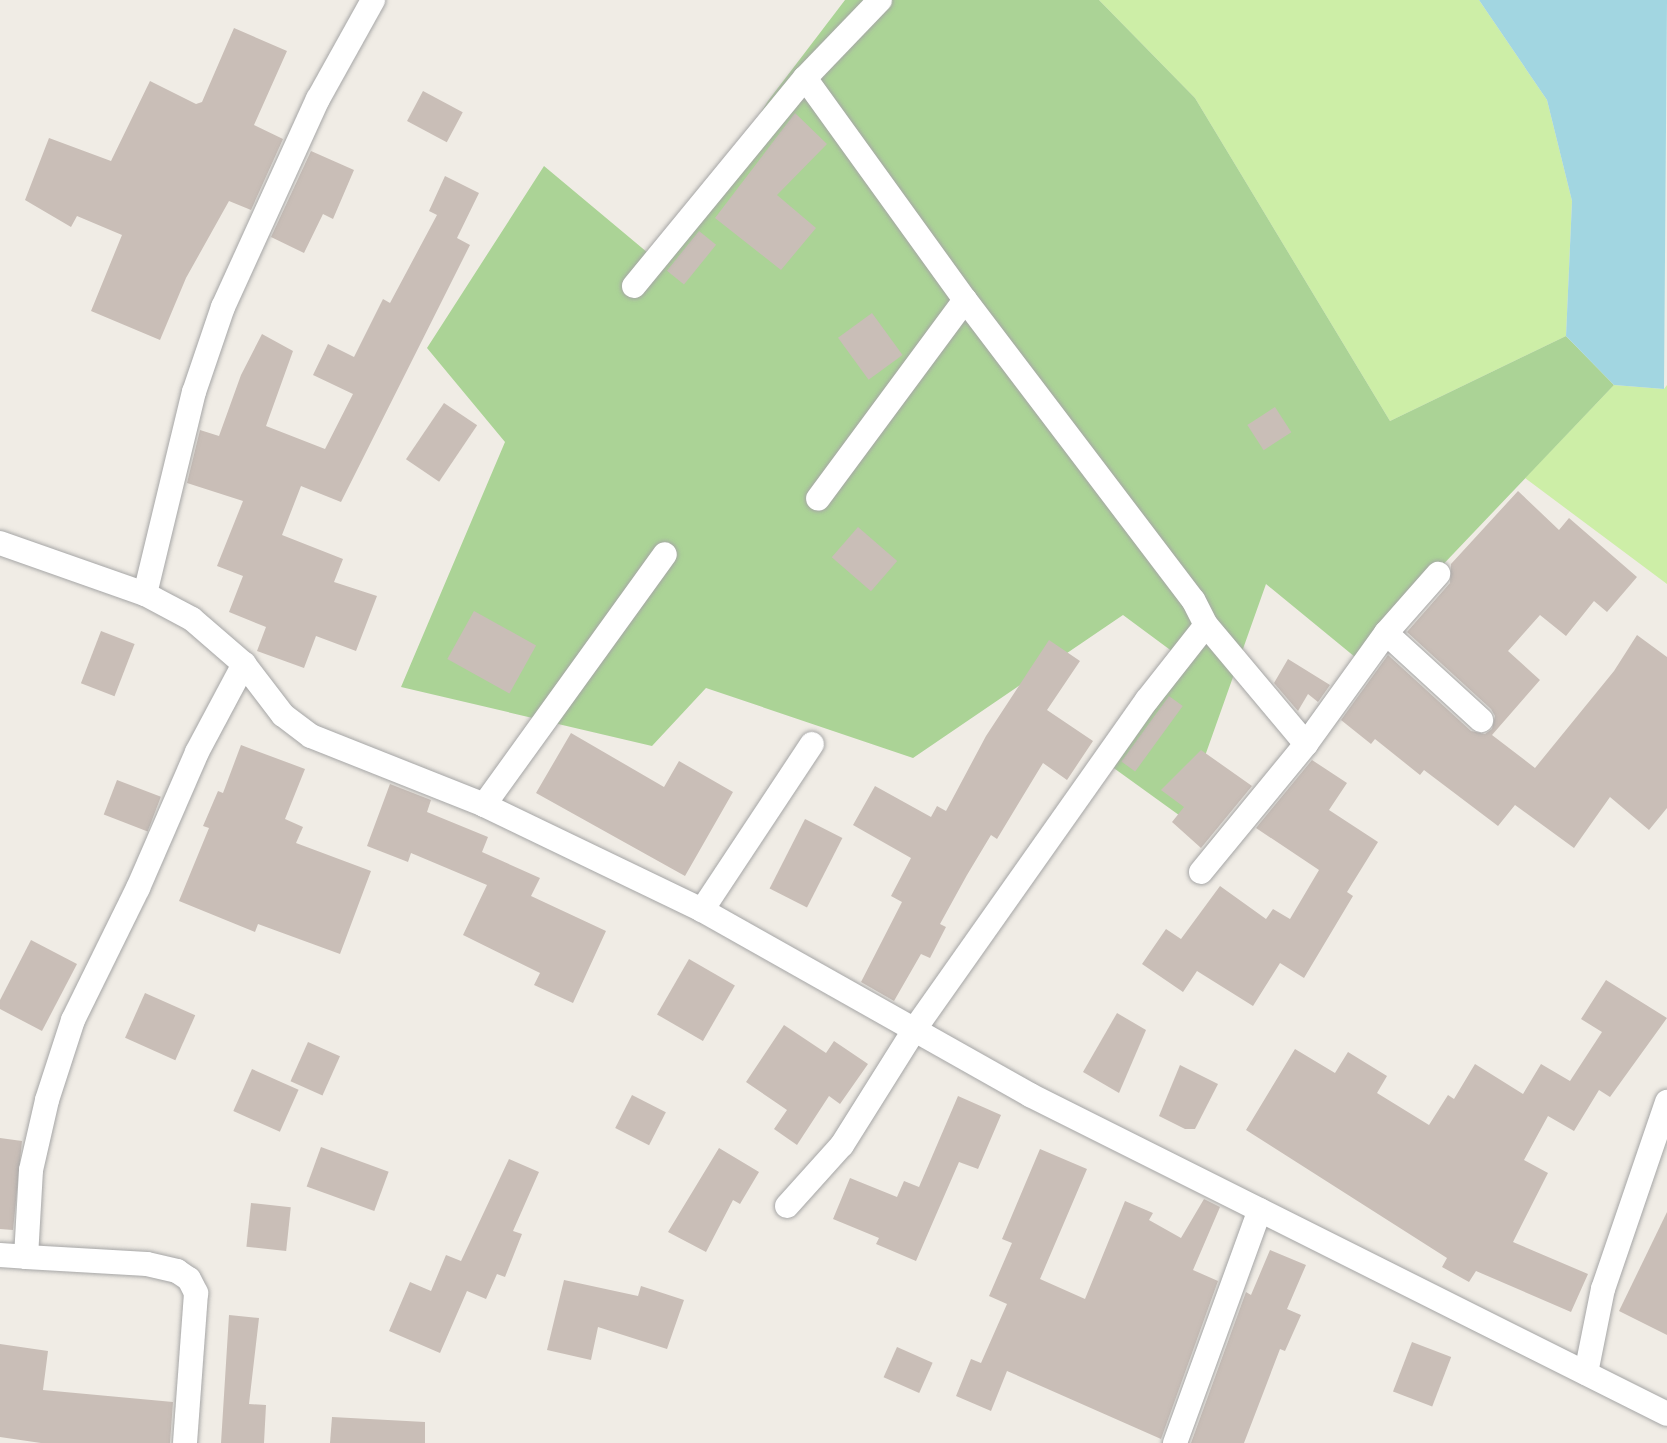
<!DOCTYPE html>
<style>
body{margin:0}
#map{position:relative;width:1667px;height:1443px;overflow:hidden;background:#f0ece5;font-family:"Golos Text",sans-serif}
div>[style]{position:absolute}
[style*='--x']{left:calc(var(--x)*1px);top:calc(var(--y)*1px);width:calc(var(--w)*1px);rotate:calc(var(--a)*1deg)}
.grass>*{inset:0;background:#cdeea7}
.forest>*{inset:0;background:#abd396}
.water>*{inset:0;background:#a2d6e1}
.building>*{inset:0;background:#c9beb7;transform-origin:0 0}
.roads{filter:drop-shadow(0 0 2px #a6a6a6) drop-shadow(0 0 2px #a6a6a6)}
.street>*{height:24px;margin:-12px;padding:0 12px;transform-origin:12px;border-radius:12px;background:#fff}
span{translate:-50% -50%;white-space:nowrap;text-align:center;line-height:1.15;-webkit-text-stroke:5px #fff;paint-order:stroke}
</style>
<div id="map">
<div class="grass">
<div style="clip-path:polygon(1099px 0,1479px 0,1547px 100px,1572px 201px,1566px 336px,1390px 421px,1195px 98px)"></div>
<div style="clip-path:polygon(1614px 385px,1664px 389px,1667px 385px,1667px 584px,1525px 478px)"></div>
</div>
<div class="forest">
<div style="clip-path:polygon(845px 0,1099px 0,1195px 98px,1390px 421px,1566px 336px,1614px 385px,1355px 657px,1266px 584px,1183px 818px,1104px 761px,1173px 652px,1123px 615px,913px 758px,706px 688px,652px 746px,401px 687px,505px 442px,427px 348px,544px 166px,660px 263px,710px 195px,768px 101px)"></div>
</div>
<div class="water">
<div style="clip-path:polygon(1479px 0,1667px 0,1664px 389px,1614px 385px,1566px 336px,1572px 201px,1547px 100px)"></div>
</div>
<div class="building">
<div style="clip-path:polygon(234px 28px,287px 51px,254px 125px,283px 139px,251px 210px,229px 201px,186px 278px,160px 340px,91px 311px,122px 235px,77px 216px,71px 227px,25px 200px,49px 138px,111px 161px,150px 81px,196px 104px,202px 102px)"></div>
<div style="left:423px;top:91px;width:45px;height:34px;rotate:28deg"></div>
<div style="clip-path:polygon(795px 113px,827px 144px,777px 195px,816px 228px,781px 270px,715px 218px)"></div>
<div style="clip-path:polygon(311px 151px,354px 170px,333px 219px,323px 214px,304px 253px,271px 237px)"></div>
<div style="clip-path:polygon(445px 176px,479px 193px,457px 238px,470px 245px,341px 502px,301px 486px,282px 535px,343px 559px,334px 582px,377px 596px,356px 651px,316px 636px,304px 668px,257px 651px,266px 627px,229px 612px,243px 576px,217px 566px,243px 501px,187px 483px,200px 430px,219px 436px,241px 375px,262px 334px,293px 351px,266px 426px,325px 449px,353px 394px,313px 375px,328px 344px,354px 357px,383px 299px,390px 303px,437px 215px,429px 211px)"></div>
<div style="left:699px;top:231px;width:22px;height:51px;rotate:39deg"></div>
<div style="left:872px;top:313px;width:52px;height:42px;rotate:54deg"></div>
<div style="left:444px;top:403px;width:40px;height:68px;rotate:34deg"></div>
<div style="left:1275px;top:407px;width:30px;height:33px;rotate:57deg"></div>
<div style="clip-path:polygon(1518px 491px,1559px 530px,1569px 518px,1637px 577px,1607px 612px,1594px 601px,1566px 636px,1540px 615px,1508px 651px,1540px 680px,1492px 735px,1535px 768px,1614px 671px,1637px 635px,1667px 657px,1667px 808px,1649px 830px,1610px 797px,1574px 848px,1515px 805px,1498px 826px,1424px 770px,1420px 775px,1375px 739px,1371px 744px,1341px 720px,1388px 655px,1471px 731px,1485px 734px,1492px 729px,1495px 716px,1491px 709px,1407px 632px,1450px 583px,1451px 564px)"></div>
<div style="left:858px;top:527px;width:52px;height:40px;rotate:41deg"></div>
<div style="left:474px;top:611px;width:71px;height:55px;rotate:29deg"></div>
<div style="left:101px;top:631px;width:36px;height:56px;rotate:21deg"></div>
<div style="clip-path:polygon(1049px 640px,1080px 661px,1047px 710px,1093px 741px,1067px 780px,1043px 763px,997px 839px,991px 835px,967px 875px,940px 924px,946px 927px,930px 958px,921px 954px,894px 1001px,861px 982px,902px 902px,891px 896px,911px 858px,853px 825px,875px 786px,931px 817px,937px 806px,946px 811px,986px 736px)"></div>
<div style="clip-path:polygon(1288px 659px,1330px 685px,1318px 702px,1308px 694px,1298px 711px,1274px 683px)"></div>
<div style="left:1169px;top:696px;width:17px;height:81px;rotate:36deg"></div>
<div style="clip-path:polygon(571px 733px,664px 787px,679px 761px,733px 792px,685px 876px,536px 793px)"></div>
<div style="clip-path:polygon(241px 745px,305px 769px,285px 819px,303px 827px,296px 843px,371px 871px,340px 954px,258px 924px,255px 932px,179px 901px,209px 828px,203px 826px,218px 791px,223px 793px)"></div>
<div style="clip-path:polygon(1201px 750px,1252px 786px,1201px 848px,1172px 822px,1184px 807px,1161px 790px)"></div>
<div style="clip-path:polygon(1312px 760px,1347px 783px,1329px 810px,1378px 842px,1347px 892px,1353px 896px,1304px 978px,1280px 963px,1253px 1006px,1197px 971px,1183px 992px,1142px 964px,1166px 929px,1181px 939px,1220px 886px,1266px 919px,1273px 909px,1290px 919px,1319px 870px,1256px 828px)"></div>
<div style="left:117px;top:780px;width:47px;height:37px;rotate:21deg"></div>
<div style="clip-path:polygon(390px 784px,431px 800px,427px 812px,488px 837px,482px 852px,540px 878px,531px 896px,606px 931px,573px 1003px,534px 985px,540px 973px,463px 935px,487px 885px,411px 853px,408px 862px,367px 846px)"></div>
<div style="left:805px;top:819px;width:42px;height:78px;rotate:27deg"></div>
<div style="clip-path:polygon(31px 940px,77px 964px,42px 1031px,0 1009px,0 1000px)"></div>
<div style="left:689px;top:959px;width:53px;height:64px;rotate:30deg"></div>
<div style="clip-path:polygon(1606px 980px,1667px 1018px,1610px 1097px,1599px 1090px,1574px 1131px,1548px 1116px,1524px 1160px,1548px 1173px,1513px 1242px,1588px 1274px,1571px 1312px,1476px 1271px,1469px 1282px,1442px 1267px,1447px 1258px,1246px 1130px,1295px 1049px,1335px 1073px,1348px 1052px,1387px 1076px,1377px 1093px,1429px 1125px,1448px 1095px,1454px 1099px,1475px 1064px,1523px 1094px,1541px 1064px,1570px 1081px,1602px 1032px,1581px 1019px)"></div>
<div style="left:145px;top:993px;width:55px;height:49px;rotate:24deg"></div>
<div style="clip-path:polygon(1117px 1013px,1146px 1030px,1119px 1093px,1083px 1072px)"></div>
<div style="clip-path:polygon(784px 1025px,826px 1053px,834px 1041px,868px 1064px,840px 1104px,829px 1096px,797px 1145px,774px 1129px,787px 1110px,746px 1082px)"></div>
<div style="left:308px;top:1042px;width:35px;height:43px;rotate:24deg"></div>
<div style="clip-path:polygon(1180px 1065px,1218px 1084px,1195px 1129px,1185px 1129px,1159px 1116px)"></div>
<div style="left:252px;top:1069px;width:51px;height:46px;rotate:24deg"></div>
<div style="left:632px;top:1095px;width:38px;height:37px;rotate:27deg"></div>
<div style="clip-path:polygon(958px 1096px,1001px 1115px,978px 1169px,959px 1162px,916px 1261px,876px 1244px,879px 1238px,833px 1219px,850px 1178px,897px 1197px,904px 1181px,919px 1187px)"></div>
<div style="clip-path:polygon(0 1138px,22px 1141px,13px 1230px,0 1229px)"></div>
<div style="left:321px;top:1147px;width:72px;height:42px;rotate:20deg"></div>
<div style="clip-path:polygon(719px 1148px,759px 1172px,740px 1204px,733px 1200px,706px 1252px,668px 1232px)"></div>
<div style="clip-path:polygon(1040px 1149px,1087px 1169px,1040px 1279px,1085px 1299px,1125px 1201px,1153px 1213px,1149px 1220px,1181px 1238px,1204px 1199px,1220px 1207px,1193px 1270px,1218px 1281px,1161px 1439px,1007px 1371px,991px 1411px,956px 1396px,971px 1359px,981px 1363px,1007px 1304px,989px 1296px,1012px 1243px,1002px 1239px)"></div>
<div style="clip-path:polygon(509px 1159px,539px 1172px,513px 1231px,522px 1234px,505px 1277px,497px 1274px,486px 1299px,467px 1291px,440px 1353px,389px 1331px,410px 1282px,431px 1291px,446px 1255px,461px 1261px)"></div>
<div style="left:251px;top:1203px;width:40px;height:44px;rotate:6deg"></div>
<div style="clip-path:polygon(1667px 1212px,1667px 1335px,1619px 1311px)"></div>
<div style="clip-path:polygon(1270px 1250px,1306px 1265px,1287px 1309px,1301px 1315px,1285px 1351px,1280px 1349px,1244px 1443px,1191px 1443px,1246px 1292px,1251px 1295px)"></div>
<div style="clip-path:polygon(564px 1280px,638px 1296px,641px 1286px,684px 1300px,667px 1349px,598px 1327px,591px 1360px,547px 1350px)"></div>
<div style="clip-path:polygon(229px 1315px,259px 1318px,249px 1404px,266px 1405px,264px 1443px,221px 1443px)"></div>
<div style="left:1412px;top:1342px;width:42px;height:53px;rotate:21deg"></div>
<div style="clip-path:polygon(0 1344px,48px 1351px,43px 1390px,173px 1402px,170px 1443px,41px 1443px,0 1437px)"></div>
<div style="left:897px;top:1347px;width:39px;height:33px;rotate:24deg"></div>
<div style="clip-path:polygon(332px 1417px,425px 1422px,425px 1443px,330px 1443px)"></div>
</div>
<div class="roads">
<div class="street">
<div style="--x:805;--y:78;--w:274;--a:54.2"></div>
<div style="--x:634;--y:286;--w:269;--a:-50.6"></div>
<div style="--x:805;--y:78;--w:108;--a:-46.1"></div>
<div style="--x:0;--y:543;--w:154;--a:19.4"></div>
<div style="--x:145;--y:594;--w:53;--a:28"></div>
<div style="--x:192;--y:619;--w:69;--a:40.9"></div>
<div style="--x:244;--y:664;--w:64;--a:52.6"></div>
<div style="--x:283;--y:715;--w:35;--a:37"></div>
<div style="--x:311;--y:736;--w:186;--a:21.7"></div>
<div style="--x:484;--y:805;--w:242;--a:25.7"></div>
<div style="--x:702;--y:910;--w:377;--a:29.4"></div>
<div style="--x:1030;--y:1095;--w:712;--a:26.6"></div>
<div style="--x:145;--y:594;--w:208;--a:-76.4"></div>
<div style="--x:194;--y:392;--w:90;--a:-71.2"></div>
<div style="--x:223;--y:307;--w:229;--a:-65.5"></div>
<div style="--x:318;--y:99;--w:113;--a:-60.9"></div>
<div style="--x:1386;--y:633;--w:129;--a:42.5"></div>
<div style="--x:1306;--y:744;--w:137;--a:-54.2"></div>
<div style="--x:1386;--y:633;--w:79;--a:-48.6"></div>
<div style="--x:484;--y:805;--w:309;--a:-54.2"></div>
<div style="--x:1201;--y:872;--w:166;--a:-50.6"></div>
<div style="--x:1306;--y:744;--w:155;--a:-130"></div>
<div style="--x:702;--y:910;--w:199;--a:-56.5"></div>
<div style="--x:787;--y:1206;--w:82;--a:-48"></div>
<div style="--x:842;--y:1145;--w:136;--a:-57.9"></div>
<div style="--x:914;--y:1030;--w:404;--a:-54.8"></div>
<div style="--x:1147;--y:700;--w:95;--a:-51.8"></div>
<div style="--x:1206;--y:625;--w:28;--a:-117"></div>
<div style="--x:1193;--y:600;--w:377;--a:-127.2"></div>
<div style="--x:965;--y:300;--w:247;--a:126.5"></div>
<div style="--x:0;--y:1255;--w:26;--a:4"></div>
<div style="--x:26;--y:1257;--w:87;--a:-86.7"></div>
<div style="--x:31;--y:1170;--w:72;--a:-77.1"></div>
<div style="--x:47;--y:1100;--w:84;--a:-72"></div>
<div style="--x:73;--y:1020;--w:147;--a:-63.8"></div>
<div style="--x:138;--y:888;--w:148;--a:-66.5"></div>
<div style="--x:197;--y:752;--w:100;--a:-61.9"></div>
<div style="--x:26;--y:1257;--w:121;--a:3.3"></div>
<div style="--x:147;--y:1264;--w:31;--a:13"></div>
<div style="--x:177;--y:1271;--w:14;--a:34"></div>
<div style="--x:189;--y:1279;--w:16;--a:63"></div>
<div style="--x:196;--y:1293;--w:150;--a:94.2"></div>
<div style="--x:1586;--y:1373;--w:86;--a:-78.6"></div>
<div style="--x:1603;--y:1289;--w:198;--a:-71.1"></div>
<div style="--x:1175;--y:1443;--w:248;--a:-70"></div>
</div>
</div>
</div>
